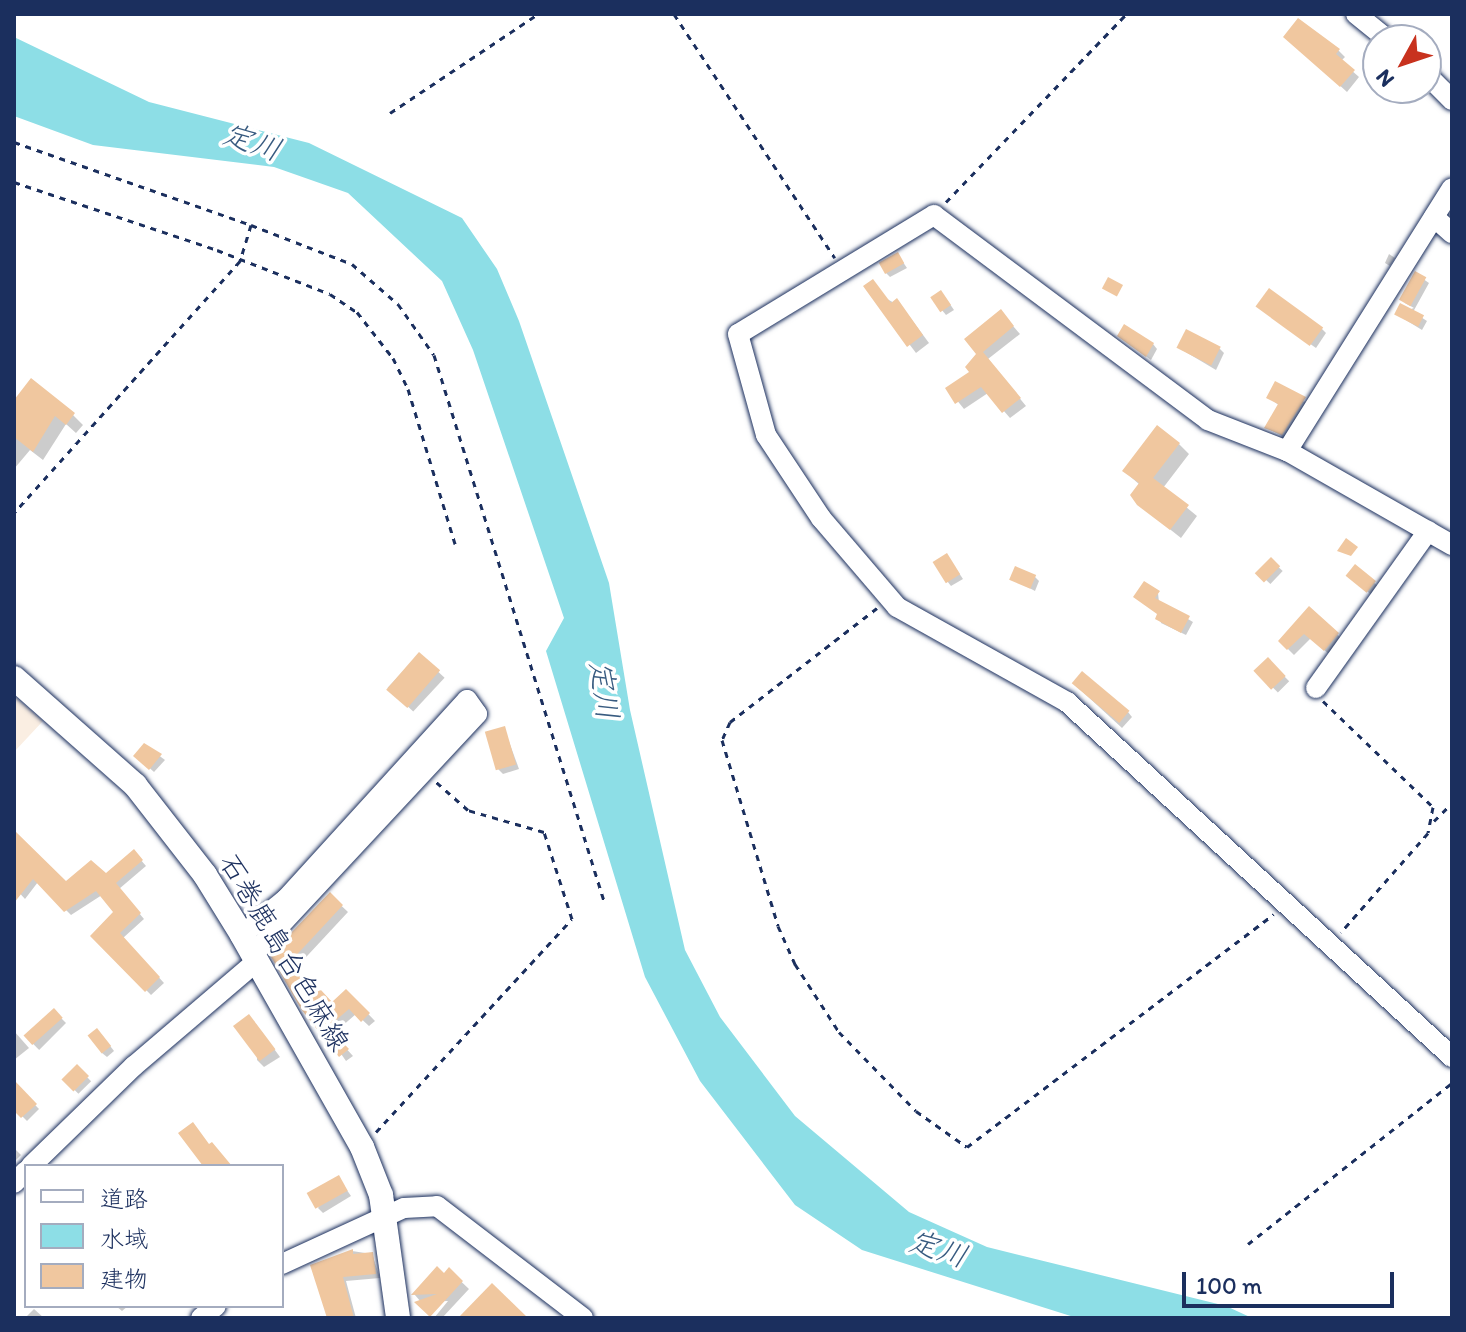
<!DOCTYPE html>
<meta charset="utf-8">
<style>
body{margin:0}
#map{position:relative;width:1466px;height:1332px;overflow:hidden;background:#fff;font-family:Itim,"Klee One",sans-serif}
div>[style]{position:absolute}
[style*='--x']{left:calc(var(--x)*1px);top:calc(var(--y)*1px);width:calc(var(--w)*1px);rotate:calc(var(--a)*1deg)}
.built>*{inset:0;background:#faeee2}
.water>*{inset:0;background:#8ddee6}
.shadow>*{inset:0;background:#0003;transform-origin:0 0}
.building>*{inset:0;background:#f0c79f;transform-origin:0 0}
.path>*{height:3px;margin-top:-1.5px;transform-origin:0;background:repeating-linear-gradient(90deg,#1b2f5e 0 6px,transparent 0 12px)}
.roads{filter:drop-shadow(0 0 2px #1b2f5e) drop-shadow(0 0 2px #1b2f5e)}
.minor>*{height:20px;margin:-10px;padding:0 10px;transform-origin:10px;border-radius:10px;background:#fff}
.major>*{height:24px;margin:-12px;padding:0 12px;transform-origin:12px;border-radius:12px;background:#fff}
span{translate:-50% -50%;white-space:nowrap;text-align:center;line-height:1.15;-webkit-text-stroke:7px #fff;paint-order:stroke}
.street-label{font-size:28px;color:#1b2f5e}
.water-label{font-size:30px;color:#385b80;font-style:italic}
.frame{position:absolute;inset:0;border:16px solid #1b2f5e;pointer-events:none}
.legend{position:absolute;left:24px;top:1164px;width:260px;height:144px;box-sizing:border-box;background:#fff;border:2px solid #a4acbf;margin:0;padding:10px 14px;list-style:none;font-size:24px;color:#1b2f5e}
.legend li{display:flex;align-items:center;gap:16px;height:40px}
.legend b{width:40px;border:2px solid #a4acbf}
.north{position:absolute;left:1362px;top:24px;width:80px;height:80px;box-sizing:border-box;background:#fff;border:2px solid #a4acbf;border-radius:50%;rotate:230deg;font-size:22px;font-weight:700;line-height:32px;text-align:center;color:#1b2f5e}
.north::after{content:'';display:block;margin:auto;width:28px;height:36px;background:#c8321e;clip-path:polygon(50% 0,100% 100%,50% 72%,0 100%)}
.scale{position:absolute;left:1182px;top:1272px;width:212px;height:36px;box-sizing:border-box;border:4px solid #1b2f5e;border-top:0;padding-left:10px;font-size:24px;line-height:28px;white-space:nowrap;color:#1b2f5e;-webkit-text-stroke:6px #fff;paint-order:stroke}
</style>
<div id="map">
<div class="built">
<div style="clip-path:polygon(14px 696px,43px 721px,14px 752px)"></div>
</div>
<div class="water">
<div style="clip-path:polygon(14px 37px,149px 102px,309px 143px,462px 218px,497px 269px,519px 321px,609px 583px,630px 710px,685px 950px,720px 1017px,795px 1116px,909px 1212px,987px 1247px,1226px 1306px,1252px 1318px,1077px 1318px,862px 1250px,795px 1205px,700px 1081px,645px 977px,546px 651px,564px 618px,473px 350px,442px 281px,348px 193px,274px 167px,93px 145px,14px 116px)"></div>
</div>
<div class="shadow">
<div style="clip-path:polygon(1299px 21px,1339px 51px,1345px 57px,1341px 61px,1359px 77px,1347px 92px,1292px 42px)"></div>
<div style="clip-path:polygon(1389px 254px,1395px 258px,1390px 266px,1385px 263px)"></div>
<div style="clip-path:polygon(898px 255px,907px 268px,890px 277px,886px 273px)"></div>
<div style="clip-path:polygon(1416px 274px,1429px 283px,1413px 312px,1427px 321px,1422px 330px,1396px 314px,1414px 308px,1405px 303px)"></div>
<div style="clip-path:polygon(866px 287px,903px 308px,929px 343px,916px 353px)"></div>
<div style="clip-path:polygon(945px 297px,954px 310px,946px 315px,932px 298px)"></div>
<div style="clip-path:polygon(1263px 311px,1322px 329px,1326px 333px,1316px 348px)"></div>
<div style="clip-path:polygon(1007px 319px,1020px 334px,988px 359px,1026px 406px,1010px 418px,988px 393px,964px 409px,947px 388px,972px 372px,968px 367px)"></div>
<div style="clip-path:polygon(1124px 340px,1153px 344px,1157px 349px,1151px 360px)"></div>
<div style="clip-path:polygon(1179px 348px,1220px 349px,1224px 353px,1216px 370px)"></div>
<div style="clip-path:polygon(1269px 398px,1309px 402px,1286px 438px,1267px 428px,1280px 406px)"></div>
<div style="clip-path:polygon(14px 403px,73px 415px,83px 425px,76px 433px,66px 424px,43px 460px,30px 450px,14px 469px)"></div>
<div style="clip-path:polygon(1179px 444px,1189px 454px,1163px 488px,1197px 516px,1181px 538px,1138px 504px,1140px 485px,1124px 471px)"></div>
<div style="clip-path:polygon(947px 555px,963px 579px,951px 586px,947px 581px)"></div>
<div style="left:1271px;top:560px;width:16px;height:18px;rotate:43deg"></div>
<div style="clip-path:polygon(1356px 567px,1379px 587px,1373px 596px,1353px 580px)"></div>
<div style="clip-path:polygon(1035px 577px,1039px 581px,1035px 591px,1012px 579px)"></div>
<div style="clip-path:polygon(1158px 593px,1159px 602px,1193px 622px,1186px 635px,1161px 623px,1159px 614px,1140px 601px)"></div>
<div style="clip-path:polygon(1309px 608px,1344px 641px,1331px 656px,1311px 638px,1294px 655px,1280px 641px)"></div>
<div style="left:419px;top:654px;width:35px;height:46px;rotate:43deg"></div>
<div style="left:1268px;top:660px;width:30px;height:16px;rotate:45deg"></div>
<div style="clip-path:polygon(1073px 683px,1128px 712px,1132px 717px,1122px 728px)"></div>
<div style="clip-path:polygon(504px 728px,519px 769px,503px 774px,498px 769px)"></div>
<div style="clip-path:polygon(145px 745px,165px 760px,154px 772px,136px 756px)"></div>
<div style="clip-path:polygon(14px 833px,65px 884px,106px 875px,134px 852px,146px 866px,119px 889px,144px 919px,123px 938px,164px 983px,151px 995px,93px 936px,116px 912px,102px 895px,71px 915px,38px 882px,25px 899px,14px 887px)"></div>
<div style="clip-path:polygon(330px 895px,348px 912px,295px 969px,313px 996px,332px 1005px,346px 991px,375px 1021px,369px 1026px,356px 1014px,333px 1034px,353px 1056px,346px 1061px,273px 955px)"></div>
<div style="left:54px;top:1011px;width:17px;height:38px;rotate:45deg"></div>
<div style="clip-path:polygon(256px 1024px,280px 1057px,264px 1067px,257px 1060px)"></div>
<div style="clip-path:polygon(14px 1031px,29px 1048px,14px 1060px)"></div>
<div style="clip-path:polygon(101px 1034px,114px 1051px,107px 1057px,102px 1053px)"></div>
<div style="left:77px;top:1067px;width:20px;height:18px;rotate:45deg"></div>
<div style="clip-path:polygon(16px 1085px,39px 1109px,27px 1121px,14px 1108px)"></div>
<div style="clip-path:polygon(14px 1148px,21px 1155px,14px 1162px)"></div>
<div style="clip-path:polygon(338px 1177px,351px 1196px,323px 1213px,318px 1208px)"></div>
<div style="clip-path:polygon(352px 1251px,372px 1254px,380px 1278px,346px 1281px,356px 1318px,331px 1318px,313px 1267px)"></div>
<div style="clip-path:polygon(449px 1270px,469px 1289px,442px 1318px,434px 1318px,448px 1301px,421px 1302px,414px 1294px)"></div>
<div style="clip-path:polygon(116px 1306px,128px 1306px,122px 1311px)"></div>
<div style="clip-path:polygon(34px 1309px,44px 1318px,25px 1318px)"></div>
</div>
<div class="building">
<div style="clip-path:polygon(1298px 18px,1340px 49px,1336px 54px,1355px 70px,1340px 87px,1283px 37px)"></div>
<div style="left:898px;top:252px;width:13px;height:22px;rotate:61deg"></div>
<div style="left:1415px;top:271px;width:13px;height:33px;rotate:29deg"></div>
<div style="left:1108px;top:277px;width:17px;height:13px;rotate:28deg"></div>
<div style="clip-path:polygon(873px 279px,891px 303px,897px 298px,923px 335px,907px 347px,863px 286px)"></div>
<div style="left:1269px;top:288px;width:67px;height:23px;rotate:36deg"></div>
<div style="left:941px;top:290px;width:18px;height:13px;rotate:56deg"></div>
<div style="left:1400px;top:303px;width:27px;height:13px;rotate:27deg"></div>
<div style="clip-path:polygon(1001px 309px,1014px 326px,983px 352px,1021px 398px,1002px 413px,981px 387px,955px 404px,945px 388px,969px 372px,965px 367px,976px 354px,964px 339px)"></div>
<div style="clip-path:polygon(1124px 324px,1154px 343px,1146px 357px,1117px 336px)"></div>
<div style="left:1186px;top:329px;width:39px;height:21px;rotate:27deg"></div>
<div style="clip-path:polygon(31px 378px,75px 413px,66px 425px,55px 416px,33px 452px,14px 437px,14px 400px)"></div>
<div style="clip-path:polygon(1275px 381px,1306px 397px,1282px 435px,1264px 428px,1278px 404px,1266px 398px)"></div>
<div style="clip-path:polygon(1157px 425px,1180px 443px,1153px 478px,1189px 505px,1170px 530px,1137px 505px,1130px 495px,1139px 483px,1122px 471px)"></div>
<div style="clip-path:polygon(1346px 538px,1358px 547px,1351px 556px,1337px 551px)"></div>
<div style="left:947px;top:553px;width:25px;height:17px;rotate:58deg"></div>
<div style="left:1271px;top:557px;width:13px;height:23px;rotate:45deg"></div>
<div style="left:1355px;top:564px;width:27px;height:15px;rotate:39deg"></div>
<div style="left:1015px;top:566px;width:23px;height:15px;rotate:23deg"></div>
<div style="clip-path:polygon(1144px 581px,1160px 591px,1155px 598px,1190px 616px,1181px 633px,1155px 619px,1157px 614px,1133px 597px)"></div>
<div style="clip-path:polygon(1309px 606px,1339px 633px,1324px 651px,1304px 634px,1287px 650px,1278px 641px)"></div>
<div style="left:419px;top:652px;width:28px;height:50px;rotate:41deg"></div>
<div style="left:1268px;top:657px;width:26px;height:20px;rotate:47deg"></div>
<div style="left:1082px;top:671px;width:62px;height:16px;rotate:40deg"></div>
<div style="left:505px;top:726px;width:40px;height:21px;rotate:74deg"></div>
<div style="clip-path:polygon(144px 743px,162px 754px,149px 770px,133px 756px)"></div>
<div style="clip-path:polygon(14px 830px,66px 881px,91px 860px,106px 873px,134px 849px,143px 860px,116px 883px,141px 913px,120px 933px,160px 977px,145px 992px,90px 936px,113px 912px,96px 891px,64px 912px,33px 879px,14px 903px)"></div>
<div style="clip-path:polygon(330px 892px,343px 905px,290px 962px,311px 994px,321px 990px,332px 1002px,346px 989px,370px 1013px,361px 1022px,349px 1009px,328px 1027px,349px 1049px,339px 1057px,301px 1009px,270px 955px)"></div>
<div style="left:54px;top:1008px;width:13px;height:41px;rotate:48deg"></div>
<div style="left:249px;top:1014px;width:44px;height:20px;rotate:53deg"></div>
<div style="left:97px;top:1028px;width:23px;height:12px;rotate:52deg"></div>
<div style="left:77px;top:1064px;width:17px;height:22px;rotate:45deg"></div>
<div style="clip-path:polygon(14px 1080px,37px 1104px,21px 1118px,14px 1111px)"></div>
<div style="clip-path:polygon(193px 1122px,209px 1144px,212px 1142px,232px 1166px,203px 1166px,178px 1133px)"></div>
<div style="left:339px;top:1175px;width:18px;height:37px;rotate:61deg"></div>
<div style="clip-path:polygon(353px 1249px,353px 1254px,373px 1252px,376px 1274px,343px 1277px,354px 1318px,327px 1318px,310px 1265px)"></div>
<div style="clip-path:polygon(437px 1266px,444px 1273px,449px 1267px,463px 1281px,430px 1317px,414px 1302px,437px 1294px,411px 1295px)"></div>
<div style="clip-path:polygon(492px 1283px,528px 1318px,458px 1318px)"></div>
</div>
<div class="path">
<div style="--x:674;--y:14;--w:292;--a:56.6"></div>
<div style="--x:390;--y:113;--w:178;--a:-33.8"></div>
<div style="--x:14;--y:142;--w:251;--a:19.3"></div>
<div style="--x:251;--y:225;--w:38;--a:107"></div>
<div style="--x:240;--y:261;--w:338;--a:131.9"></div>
<div style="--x:14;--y:182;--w:214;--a:18.5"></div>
<div style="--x:217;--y:250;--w:121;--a:21.3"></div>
<div style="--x:330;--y:294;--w:32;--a:34"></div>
<div style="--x:357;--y:312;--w:58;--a:52"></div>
<div style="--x:393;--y:358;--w:34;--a:64"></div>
<div style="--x:408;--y:389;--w:162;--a:73.1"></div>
<div style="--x:946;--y:202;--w:260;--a:-46.2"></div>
<div style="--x:251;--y:225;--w:108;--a:21.1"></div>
<div style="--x:352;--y:264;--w:61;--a:41"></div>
<div style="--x:398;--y:304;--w:62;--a:54.8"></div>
<div style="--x:434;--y:355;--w:575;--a:72.7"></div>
<div style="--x:877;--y:608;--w:186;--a:142.2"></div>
<div style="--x:730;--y:722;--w:20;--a:114"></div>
<div style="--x:722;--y:740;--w:194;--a:73.2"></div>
<div style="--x:778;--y:926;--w:42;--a:65.9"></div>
<div style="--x:795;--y:964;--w:81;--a:57.1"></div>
<div style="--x:839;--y:1032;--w:110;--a:45.7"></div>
<div style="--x:916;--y:1111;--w:62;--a:35.2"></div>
<div style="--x:967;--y:1147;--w:385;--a:-37.2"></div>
<div style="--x:1323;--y:701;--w:153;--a:43.9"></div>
<div style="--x:1433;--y:807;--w:26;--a:101"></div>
<div style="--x:1428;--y:833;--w:132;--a:131.3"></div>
<div style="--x:1434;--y:821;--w:25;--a:-45"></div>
<div style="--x:376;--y:1132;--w:289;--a:-47.4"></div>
<div style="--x:572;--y:919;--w:91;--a:-107.8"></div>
<div style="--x:544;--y:832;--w:79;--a:-163.9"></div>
<div style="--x:468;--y:810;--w:44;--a:-138.7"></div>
<div style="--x:1248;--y:1244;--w:260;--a:-38.3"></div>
</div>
<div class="roads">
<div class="minor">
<div style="--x:1356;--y:14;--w:41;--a:39.1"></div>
<div style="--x:1426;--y:74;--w:37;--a:45"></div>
<div style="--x:1434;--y:217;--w:24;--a:42"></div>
<div style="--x:1287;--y:451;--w:310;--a:-57.9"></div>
<div style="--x:1452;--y:545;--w:190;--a:-150.3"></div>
<div style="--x:1287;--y:451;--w:85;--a:-158.6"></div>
<div style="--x:1208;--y:420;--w:342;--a:-143.2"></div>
<div style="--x:934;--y:215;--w:229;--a:148.7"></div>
<div style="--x:738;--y:334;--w:105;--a:74.5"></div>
<div style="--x:766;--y:435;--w:100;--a:56.5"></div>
<div style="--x:821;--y:518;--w:117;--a:49.5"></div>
<div style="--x:897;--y:607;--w:195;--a:29.2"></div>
<div style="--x:1067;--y:702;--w:524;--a:42.68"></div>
<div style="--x:1316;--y:688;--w:193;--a:-54.5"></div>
<div style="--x:242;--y:935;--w:57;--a:-39.3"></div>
<div style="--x:286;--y:899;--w:269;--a:-47.7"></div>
<div style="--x:467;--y:700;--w:17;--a:54"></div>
<div style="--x:477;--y:714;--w:328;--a:133"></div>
<div style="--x:31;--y:1166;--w:144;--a:-44.2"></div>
<div style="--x:134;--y:1066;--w:162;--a:-40.5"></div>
<div style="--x:14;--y:1183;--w:17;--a:-45"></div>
<div style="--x:282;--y:1264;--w:134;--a:-24.7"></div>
<div style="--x:404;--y:1208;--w:33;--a:-3"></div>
<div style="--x:437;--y:1206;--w:184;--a:37.5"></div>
<div style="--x:201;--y:1318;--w:19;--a:-39"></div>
</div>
<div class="major">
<div style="--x:14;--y:678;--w:162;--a:41.5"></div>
<div style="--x:135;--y:785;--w:114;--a:52.1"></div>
<div style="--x:205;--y:875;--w:70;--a:58.3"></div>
<div style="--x:242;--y:935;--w:244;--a:60.5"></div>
<div style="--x:362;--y:1147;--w:52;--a:68.4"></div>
<div style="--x:381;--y:1195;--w:124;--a:82.1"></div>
</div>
</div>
<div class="street-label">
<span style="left:285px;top:952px;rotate:59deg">石巻鹿島台色麻線</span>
</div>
<div class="water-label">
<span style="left:252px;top:142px;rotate:19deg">定川</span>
<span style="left:604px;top:690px;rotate:82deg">定川</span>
<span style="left:938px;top:1249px;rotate:18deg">定川</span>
</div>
<div class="frame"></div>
<ul class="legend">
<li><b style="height:10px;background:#fff"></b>道路</li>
<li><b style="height:22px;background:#8ddee6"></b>水域</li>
<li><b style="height:22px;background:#f0c79f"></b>建物</li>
</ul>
<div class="north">N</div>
<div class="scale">100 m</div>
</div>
